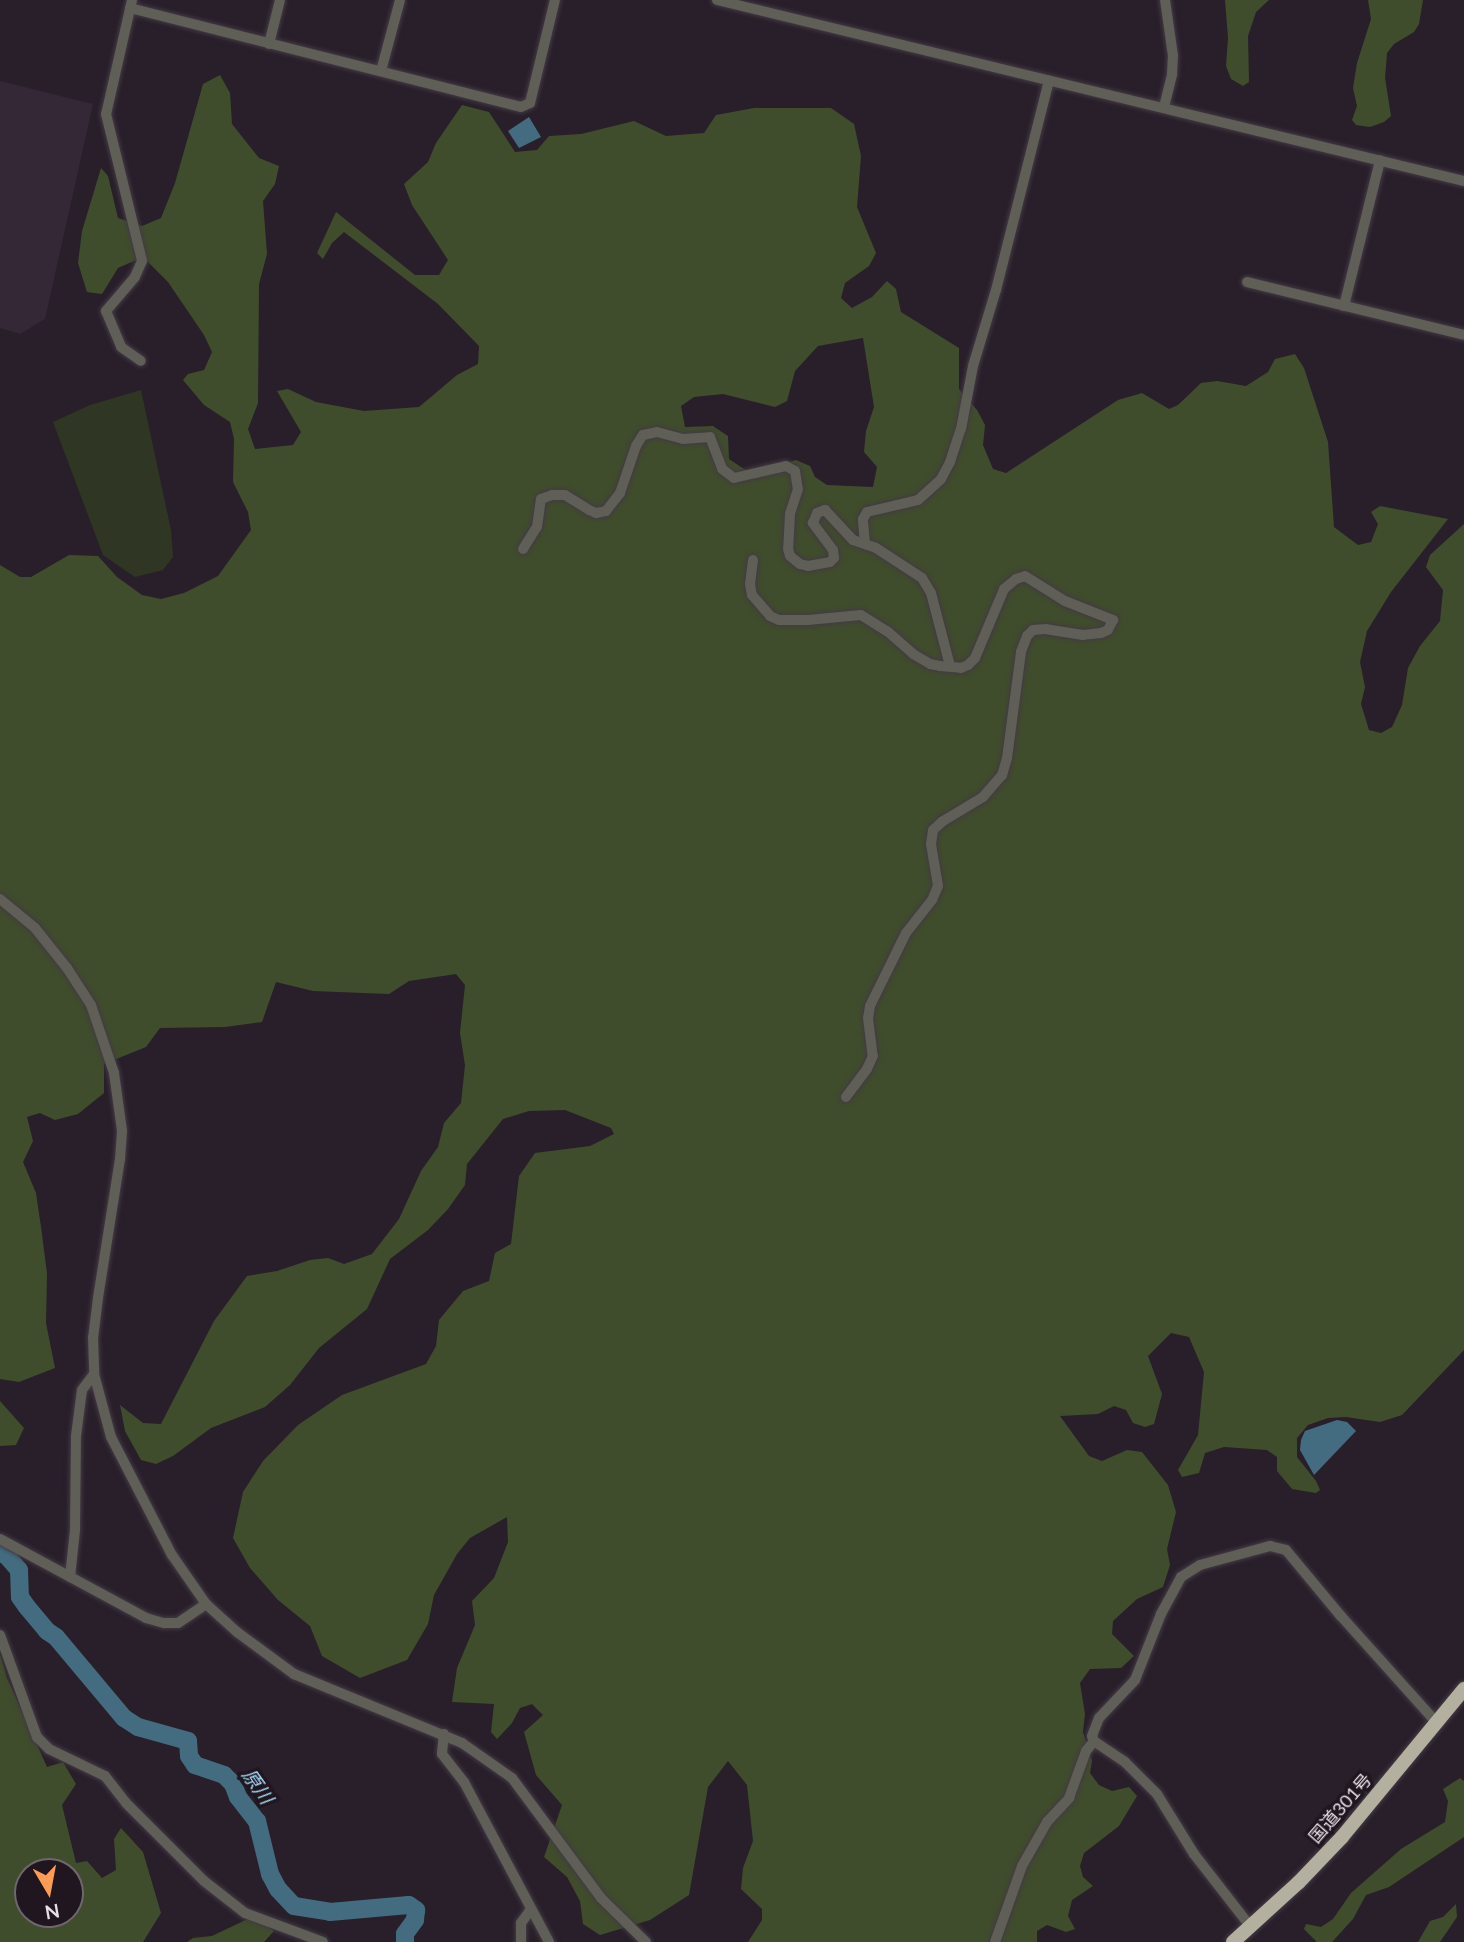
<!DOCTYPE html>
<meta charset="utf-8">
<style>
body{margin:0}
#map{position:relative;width:1464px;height:1942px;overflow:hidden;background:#281f2a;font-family:Lato,"Noto Sans JP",sans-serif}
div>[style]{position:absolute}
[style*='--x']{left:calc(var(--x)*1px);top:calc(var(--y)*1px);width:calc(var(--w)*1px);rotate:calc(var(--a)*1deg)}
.built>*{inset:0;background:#342736}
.green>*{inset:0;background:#2f3724}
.forest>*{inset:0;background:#404d2c}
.water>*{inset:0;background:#446c80}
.river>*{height:18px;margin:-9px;padding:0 9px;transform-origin:9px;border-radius:9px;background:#446c80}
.roads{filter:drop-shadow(0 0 2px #433a44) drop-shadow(0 0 2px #433a44)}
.minor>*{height:10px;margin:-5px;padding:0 5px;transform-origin:5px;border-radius:5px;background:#5f5e57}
.highway>*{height:14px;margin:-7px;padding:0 7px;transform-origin:7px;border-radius:7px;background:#b4b09f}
span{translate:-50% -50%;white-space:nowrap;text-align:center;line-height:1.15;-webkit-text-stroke:7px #1f1620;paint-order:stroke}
.street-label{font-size:18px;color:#e6dfe7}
.water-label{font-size:19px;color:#a8defa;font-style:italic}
.north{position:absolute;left:14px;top:1858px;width:70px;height:70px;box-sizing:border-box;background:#1f1620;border:2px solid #6f6670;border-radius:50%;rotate:170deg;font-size:19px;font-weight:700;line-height:28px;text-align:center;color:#e6dfe7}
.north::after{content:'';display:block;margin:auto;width:24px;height:32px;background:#fc9d53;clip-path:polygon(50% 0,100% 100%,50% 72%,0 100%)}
</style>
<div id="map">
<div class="built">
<div style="clip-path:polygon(0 81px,93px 104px,45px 319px,20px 334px,0 328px)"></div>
</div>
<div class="green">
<div style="clip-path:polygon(141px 390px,171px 530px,173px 557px,163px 570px,135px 577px,103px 555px,53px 422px,90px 405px)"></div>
</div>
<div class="forest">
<div style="clip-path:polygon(1225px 0,1269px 0,1256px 12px,1248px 36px,1249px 82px,1243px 86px,1231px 79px,1226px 66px,1228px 38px)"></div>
<div style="clip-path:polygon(1368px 0,1423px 0,1419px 24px,1414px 32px,1394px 44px,1387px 53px,1385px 78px,1391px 116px,1384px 122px,1370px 127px,1356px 125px,1352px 120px,1357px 106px,1353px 88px,1357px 63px,1371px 19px)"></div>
<div style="clip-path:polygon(evenodd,220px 75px,230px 93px,232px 124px,259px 158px,279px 166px,275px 184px,263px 201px,267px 254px,259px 284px,258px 403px,248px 429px,255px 449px,293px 445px,301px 432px,277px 391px,288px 389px,316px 402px,364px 411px,419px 407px,457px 375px,478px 364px,479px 346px,438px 304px,344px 232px,332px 243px,323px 259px,317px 253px,336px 212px,415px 275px,439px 275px,448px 260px,412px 205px,404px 184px,428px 162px,436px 143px,462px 105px,489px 112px,515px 152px,537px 150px,549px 136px,581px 134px,634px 121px,666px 136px,704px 133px,716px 115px,754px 108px,831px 108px,854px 124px,861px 156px,857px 207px,876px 253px,869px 266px,845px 283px,841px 298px,852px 308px,872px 297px,887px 281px,896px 289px,901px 312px,959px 348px,959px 389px,977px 410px,985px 425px,983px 445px,993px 469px,1006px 473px,1118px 400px,1142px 393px,1169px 409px,1178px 405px,1201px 383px,1217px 381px,1246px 386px,1268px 372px,1275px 359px,1295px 354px,1304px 368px,1328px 442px,1334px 527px,1358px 545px,1371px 542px,1378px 524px,1371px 512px,1380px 506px,1448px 519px,1391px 592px,1367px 631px,1360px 662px,1365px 687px,1361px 704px,1369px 730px,1381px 733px,1392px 727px,1402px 705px,1408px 668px,1420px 646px,1440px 621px,1443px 590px,1426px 567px,1430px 555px,1464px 524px,1464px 1350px,1402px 1415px,1380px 1422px,1346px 1417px,1328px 1418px,1308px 1425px,1297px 1438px,1297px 1457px,1316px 1481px,1320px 1490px,1316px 1493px,1292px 1489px,1277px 1471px,1277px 1457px,1267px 1450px,1224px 1447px,1205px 1453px,1199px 1473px,1182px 1477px,1178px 1470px,1198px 1435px,1204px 1372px,1189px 1337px,1171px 1333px,1148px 1356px,1162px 1394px,1154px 1424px,1145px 1427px,1133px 1423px,1126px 1410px,1114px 1406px,1098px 1414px,1060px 1416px,1089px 1456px,1102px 1461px,1127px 1450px,1142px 1452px,1168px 1485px,1176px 1512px,1167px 1549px,1170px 1565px,1163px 1587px,1137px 1599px,1113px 1621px,1112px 1634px,1134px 1656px,1121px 1668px,1090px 1669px,1080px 1683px,1085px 1714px,1083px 1732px,1092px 1761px,1090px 1773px,1099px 1785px,1112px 1791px,1129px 1787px,1137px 1796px,1119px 1826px,1084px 1853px,1080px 1866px,1083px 1877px,1093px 1886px,1072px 1900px,1068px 1916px,1075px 1929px,1066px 1932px,1047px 1925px,1037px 1931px,1037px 1942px,748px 1942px,762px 1920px,762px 1909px,741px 1889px,743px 1868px,753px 1841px,747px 1785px,728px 1761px,708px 1787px,689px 1895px,650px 1920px,600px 1935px,583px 1924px,580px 1901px,567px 1877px,544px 1857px,562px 1805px,536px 1775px,524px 1732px,543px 1715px,532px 1704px,520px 1708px,512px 1723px,497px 1739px,491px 1732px,494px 1704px,452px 1702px,457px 1668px,475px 1625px,472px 1601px,494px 1578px,508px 1542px,507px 1517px,470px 1538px,457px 1554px,434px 1595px,428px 1624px,407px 1660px,360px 1678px,322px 1656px,310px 1626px,278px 1600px,250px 1568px,233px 1538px,243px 1492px,263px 1461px,298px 1425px,342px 1395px,426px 1364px,436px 1346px,439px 1320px,463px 1291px,489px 1281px,495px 1253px,511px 1244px,519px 1176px,535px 1153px,590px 1146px,614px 1134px,611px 1128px,565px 1110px,529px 1111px,503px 1119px,467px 1164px,465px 1185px,448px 1209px,428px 1230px,390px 1259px,367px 1309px,319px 1348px,290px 1385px,265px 1407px,211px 1428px,173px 1456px,156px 1464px,141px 1460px,125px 1431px,120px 1405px,143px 1423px,161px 1424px,214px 1321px,247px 1276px,277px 1271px,310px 1260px,328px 1258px,344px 1264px,372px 1254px,399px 1219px,421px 1171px,438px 1147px,444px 1123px,461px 1103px,465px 1065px,460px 1033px,465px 985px,456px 974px,409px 981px,389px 994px,313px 991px,276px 982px,262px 1022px,225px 1027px,160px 1028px,146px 1047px,104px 1064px,104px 1093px,78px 1114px,55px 1120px,40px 1113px,27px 1117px,33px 1141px,23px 1162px,36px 1193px,41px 1227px,47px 1273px,46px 1323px,55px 1368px,19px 1382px,0 1379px,0 565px,20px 577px,31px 577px,69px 555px,98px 556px,117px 577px,142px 595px,161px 599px,184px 593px,218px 576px,251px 530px,248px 512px,233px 482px,234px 439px,230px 422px,204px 405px,183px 380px,188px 374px,204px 370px,212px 352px,204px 335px,168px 282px,143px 257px,118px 268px,102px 294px,87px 292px,78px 263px,82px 231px,101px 168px,108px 176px,118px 218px,142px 226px,161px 218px,175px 183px,203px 84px,220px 75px,863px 338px,874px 407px,866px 431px,864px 452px,877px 467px,873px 487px,827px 485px,815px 477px,810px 466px,796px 460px,750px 473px,729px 459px,728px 436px,713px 426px,685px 427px,681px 406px,694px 397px,723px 394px,775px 407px,787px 401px,795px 371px,818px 346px,863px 338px)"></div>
<div style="clip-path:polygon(0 1401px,24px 1428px,16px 1445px,0 1446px)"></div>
<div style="clip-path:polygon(evenodd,0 1654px,7px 1678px,47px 1767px,63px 1762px,76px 1784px,62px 1805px,76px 1863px,87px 1861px,102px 1878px,116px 1870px,114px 1839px,121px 1828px,143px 1852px,161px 1913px,143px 1942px,0 1942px,0 1654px,28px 1872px,70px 1872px,70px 1914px,28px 1914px,28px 1872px)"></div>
<div style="clip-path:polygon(1460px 1778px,1464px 1781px,1464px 1837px,1389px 1887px,1366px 1895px,1353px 1919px,1332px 1942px,1317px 1942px,1304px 1929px,1306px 1924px,1321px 1927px,1333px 1919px,1351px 1893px,1401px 1849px,1445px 1822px,1448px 1801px,1443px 1789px)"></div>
<div style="clip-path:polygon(1456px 1904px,1457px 1917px,1440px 1942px,1418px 1942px,1430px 1921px,1443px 1917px)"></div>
<div style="clip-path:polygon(254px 1916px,274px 1931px,264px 1942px,187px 1942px,193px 1938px,212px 1936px)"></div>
</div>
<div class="water">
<div style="clip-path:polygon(529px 117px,541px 137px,519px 148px,508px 131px)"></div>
<div style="clip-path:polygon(1337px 1420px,1347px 1422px,1356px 1431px,1314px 1475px,1300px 1450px,1301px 1440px,1305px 1431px)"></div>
</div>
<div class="river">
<div style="--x:0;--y:1553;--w:6;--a:18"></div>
<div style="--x:6;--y:1555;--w:20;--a:49"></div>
<div style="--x:19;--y:1570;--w:27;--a:88"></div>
<div style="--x:20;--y:1597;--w:12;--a:55"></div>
<div style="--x:27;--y:1607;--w:31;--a:50"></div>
<div style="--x:47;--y:1631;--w:11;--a:34"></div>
<div style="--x:56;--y:1637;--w:106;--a:50"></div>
<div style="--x:124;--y:1718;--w:17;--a:33"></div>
<div style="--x:138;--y:1727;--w:52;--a:15.6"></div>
<div style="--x:188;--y:1741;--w:15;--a:86"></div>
<div style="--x:189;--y:1756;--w:11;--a:56"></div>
<div style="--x:195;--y:1765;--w:31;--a:19"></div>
<div style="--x:224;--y:1775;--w:13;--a:45"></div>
<div style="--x:233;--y:1784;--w:14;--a:69"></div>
<div style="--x:238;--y:1797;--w:31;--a:52"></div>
<div style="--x:257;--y:1821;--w:55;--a:76.2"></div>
<div style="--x:270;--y:1874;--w:17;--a:62"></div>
<div style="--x:278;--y:1889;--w:23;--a:47"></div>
<div style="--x:294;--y:1906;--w:36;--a:9"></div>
<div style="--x:330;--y:1912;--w:79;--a:-5.1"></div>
<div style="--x:409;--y:1905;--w:9;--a:36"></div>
<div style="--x:416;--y:1910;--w:10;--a:96"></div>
<div style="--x:415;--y:1920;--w:17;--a:126"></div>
<div style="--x:405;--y:1934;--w:8;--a:90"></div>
</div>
<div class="roads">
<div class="minor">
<div style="--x:132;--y:0;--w:117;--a:102.8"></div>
<div style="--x:106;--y:114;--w:151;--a:76.2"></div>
<div style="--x:142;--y:261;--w:17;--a:114"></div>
<div style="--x:135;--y:277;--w:45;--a:130.5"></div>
<div style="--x:106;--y:311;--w:39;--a:67"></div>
<div style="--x:121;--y:347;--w:24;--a:35"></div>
<div style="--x:717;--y:0;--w:769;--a:13.62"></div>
<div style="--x:130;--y:8;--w:403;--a:14.2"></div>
<div style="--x:521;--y:107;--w:10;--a:-24"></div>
<div style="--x:530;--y:103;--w:106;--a:-76.4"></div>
<div style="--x:269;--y:44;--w:45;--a:-76"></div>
<div style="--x:381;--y:71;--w:73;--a:-75"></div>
<div style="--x:1164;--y:107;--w:34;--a:-76"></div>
<div style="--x:1172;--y:74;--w:18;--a:-87"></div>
<div style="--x:1173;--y:56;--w:57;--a:-98.1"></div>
<div style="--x:1247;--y:282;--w:223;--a:13.7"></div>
<div style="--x:1344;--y:306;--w:150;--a:-76.1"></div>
<div style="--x:865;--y:544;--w:25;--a:-95"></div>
<div style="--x:863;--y:519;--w:8;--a:-60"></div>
<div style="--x:867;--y:512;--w:52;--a:-13.2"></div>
<div style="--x:918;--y:500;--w:31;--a:-42"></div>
<div style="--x:941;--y:479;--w:19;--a:-62"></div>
<div style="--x:950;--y:462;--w:35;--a:-72"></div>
<div style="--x:961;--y:429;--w:64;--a:-79.2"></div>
<div style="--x:973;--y:366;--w:79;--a:-73.2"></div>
<div style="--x:996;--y:290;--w:216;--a:-75.8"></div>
<div style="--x:523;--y:549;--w:26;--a:-58"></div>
<div style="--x:537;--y:527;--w:28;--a:-82"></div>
<div style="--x:541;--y:499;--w:12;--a:-20"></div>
<div style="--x:552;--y:495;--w:13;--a:0"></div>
<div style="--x:565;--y:495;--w:28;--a:32"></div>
<div style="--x:589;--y:510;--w:8;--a:23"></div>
<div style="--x:596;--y:513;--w:10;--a:-11"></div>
<div style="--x:606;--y:511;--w:23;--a:-52"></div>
<div style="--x:620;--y:493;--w:50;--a:-71.2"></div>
<div style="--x:636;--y:446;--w:13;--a:-58"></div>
<div style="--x:643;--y:435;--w:14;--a:-12"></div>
<div style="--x:657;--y:432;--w:27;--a:15"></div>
<div style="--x:683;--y:439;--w:27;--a:-4"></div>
<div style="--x:710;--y:437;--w:34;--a:69"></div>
<div style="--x:722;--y:469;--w:15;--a:37"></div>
<div style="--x:734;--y:478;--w:53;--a:-13"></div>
<div style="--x:786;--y:466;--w:10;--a:29"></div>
<div style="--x:795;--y:471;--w:18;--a:81"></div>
<div style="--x:798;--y:489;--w:26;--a:108"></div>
<div style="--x:790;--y:514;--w:35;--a:93"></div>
<div style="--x:788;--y:549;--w:7;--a:74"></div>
<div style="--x:790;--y:556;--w:13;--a:39"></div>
<div style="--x:800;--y:564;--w:8;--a:14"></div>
<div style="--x:808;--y:566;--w:22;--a:-10"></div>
<div style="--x:830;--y:562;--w:6;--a:-45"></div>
<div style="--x:834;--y:558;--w:8;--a:-97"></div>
<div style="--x:833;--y:550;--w:34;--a:-127"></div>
<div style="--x:813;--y:523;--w:11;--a:-68"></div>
<div style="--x:817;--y:513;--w:9;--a:-21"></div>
<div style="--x:825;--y:510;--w:41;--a:47"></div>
<div style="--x:853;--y:540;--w:24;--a:19"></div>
<div style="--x:876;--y:548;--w:55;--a:33.1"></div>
<div style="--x:922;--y:578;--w:17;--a:59"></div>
<div style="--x:931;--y:593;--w:75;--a:75.4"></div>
<div style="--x:753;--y:560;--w:24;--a:97"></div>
<div style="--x:750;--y:584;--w:11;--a:80"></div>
<div style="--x:752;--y:595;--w:28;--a:49"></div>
<div style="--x:770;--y:616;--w:10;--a:24"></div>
<div style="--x:779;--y:620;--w:29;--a:0"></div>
<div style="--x:808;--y:620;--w:53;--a:-5.4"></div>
<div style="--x:861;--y:615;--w:31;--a:32"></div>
<div style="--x:887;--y:631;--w:35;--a:41"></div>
<div style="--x:913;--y:654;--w:20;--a:30"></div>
<div style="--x:930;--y:664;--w:10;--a:11"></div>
<div style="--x:940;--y:666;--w:21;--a:5"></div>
<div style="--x:961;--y:668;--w:8;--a:-23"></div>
<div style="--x:968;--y:665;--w:10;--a:-45"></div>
<div style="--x:975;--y:658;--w:75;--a:-67.2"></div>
<div style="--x:1004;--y:589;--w:16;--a:-40"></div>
<div style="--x:1016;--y:579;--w:9;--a:-18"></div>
<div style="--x:1025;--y:576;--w:47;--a:32"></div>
<div style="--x:1065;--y:601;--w:52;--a:21.6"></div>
<div style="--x:1113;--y:620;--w:11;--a:117"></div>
<div style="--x:1108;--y:630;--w:8;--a:157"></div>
<div style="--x:1101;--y:633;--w:18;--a:174"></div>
<div style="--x:1083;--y:635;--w:37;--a:-171"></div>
<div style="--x:1046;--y:629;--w:13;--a:176"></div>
<div style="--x:1033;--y:630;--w:8;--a:135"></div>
<div style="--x:1027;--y:636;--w:17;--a:111"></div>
<div style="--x:1021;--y:652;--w:107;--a:97.5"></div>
<div style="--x:1007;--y:758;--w:18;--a:106"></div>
<div style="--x:1002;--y:775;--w:29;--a:131"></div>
<div style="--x:983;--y:797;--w:47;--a:149"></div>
<div style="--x:943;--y:821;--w:13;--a:138"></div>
<div style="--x:933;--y:830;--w:14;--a:98"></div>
<div style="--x:931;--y:844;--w:43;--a:80.5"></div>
<div style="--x:938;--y:886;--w:15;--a:113"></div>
<div style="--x:932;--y:900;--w:42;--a:128.2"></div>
<div style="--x:906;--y:933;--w:81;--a:116.3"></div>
<div style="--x:870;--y:1006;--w:12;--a:99"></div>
<div style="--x:868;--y:1018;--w:38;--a:83"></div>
<div style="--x:873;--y:1056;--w:14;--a:115"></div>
<div style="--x:867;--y:1069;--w:35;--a:127"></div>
<div style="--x:0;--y:899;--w:45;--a:39.6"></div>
<div style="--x:35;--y:928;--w:51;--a:51.3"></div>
<div style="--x:67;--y:968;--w:44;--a:57"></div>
<div style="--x:91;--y:1005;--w:72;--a:71.3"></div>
<div style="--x:114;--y:1073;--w:59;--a:82.1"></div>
<div style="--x:122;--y:1131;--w:28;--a:94"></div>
<div style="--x:120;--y:1159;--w:141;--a:99"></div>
<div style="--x:98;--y:1298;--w:39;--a:97"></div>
<div style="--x:93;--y:1337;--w:37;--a:88"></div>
<div style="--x:94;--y:1374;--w:65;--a:74.9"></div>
<div style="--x:111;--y:1437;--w:133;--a:62.7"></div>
<div style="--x:172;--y:1555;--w:60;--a:55.2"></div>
<div style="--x:206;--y:1604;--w:42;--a:42.1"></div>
<div style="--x:237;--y:1632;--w:71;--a:36.4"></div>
<div style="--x:294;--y:1674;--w:182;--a:22.3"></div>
<div style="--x:462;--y:1743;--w:61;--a:35"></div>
<div style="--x:512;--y:1778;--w:149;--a:53.4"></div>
<div style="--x:601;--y:1898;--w:63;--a:44.4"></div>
<div style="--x:0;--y:1539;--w:166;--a:28.4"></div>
<div style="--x:146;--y:1618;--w:19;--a:16"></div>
<div style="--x:164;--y:1623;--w:14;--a:0"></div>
<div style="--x:178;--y:1623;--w:34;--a:-34"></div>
<div style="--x:70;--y:1577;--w:47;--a:-83.9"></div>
<div style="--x:75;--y:1530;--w:94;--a:-89.4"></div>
<div style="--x:76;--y:1436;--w:46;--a:-82.6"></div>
<div style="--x:82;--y:1390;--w:20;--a:-53"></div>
<div style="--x:0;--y:1635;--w:109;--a:70.1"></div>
<div style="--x:37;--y:1737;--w:17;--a:45"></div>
<div style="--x:49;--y:1749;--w:62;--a:25.7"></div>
<div style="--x:105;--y:1776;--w:34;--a:52"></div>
<div style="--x:126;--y:1803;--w:110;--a:45"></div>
<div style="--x:204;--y:1881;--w:52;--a:38"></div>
<div style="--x:245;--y:1913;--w:83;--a:20.4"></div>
<div style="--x:444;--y:1734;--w:20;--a:96"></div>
<div style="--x:442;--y:1754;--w:36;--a:52"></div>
<div style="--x:464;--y:1782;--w:181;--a:62"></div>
<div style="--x:1250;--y:1926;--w:91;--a:-127.9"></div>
<div style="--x:1194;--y:1854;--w:70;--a:-121.7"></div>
<div style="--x:1157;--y:1794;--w:45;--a:-135"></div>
<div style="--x:1125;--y:1762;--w:37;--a:-146"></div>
<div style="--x:1094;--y:1741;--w:5;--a:-112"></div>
<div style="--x:1092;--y:1736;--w:19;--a:-69"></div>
<div style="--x:1099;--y:1718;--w:52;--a:-46.5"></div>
<div style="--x:1135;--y:1680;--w:71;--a:-68.5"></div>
<div style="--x:1161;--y:1614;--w:42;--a:-61.6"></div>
<div style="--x:1181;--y:1577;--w:22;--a:-32"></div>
<div style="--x:1200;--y:1565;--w:73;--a:-15.2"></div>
<div style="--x:1270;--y:1546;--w:16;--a:14"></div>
<div style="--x:1286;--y:1550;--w:85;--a:50.3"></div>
<div style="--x:1340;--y:1615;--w:145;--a:48.1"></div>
<div style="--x:521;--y:1942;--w:19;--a:-90"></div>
<div style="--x:521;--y:1923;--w:17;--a:-54"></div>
<div style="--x:995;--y:1942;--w:81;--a:-70.4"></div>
<div style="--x:1022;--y:1866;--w:51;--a:-60.4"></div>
<div style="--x:1047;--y:1822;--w:33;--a:-47"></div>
<div style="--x:1069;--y:1798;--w:50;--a:-70.1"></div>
<div style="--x:1086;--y:1751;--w:13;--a:-51"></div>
</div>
<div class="highway">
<div style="--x:1233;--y:1942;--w:89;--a:-42.3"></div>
<div style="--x:1299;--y:1882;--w:62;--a:-46.3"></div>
<div style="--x:1342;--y:1837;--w:192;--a:-50.5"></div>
</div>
</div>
<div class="street-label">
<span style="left:1340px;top:1808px;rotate:-49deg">国道301号</span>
</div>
<div class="water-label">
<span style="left:258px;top:1786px;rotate:55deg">原川</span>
</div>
<div class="north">N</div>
</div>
